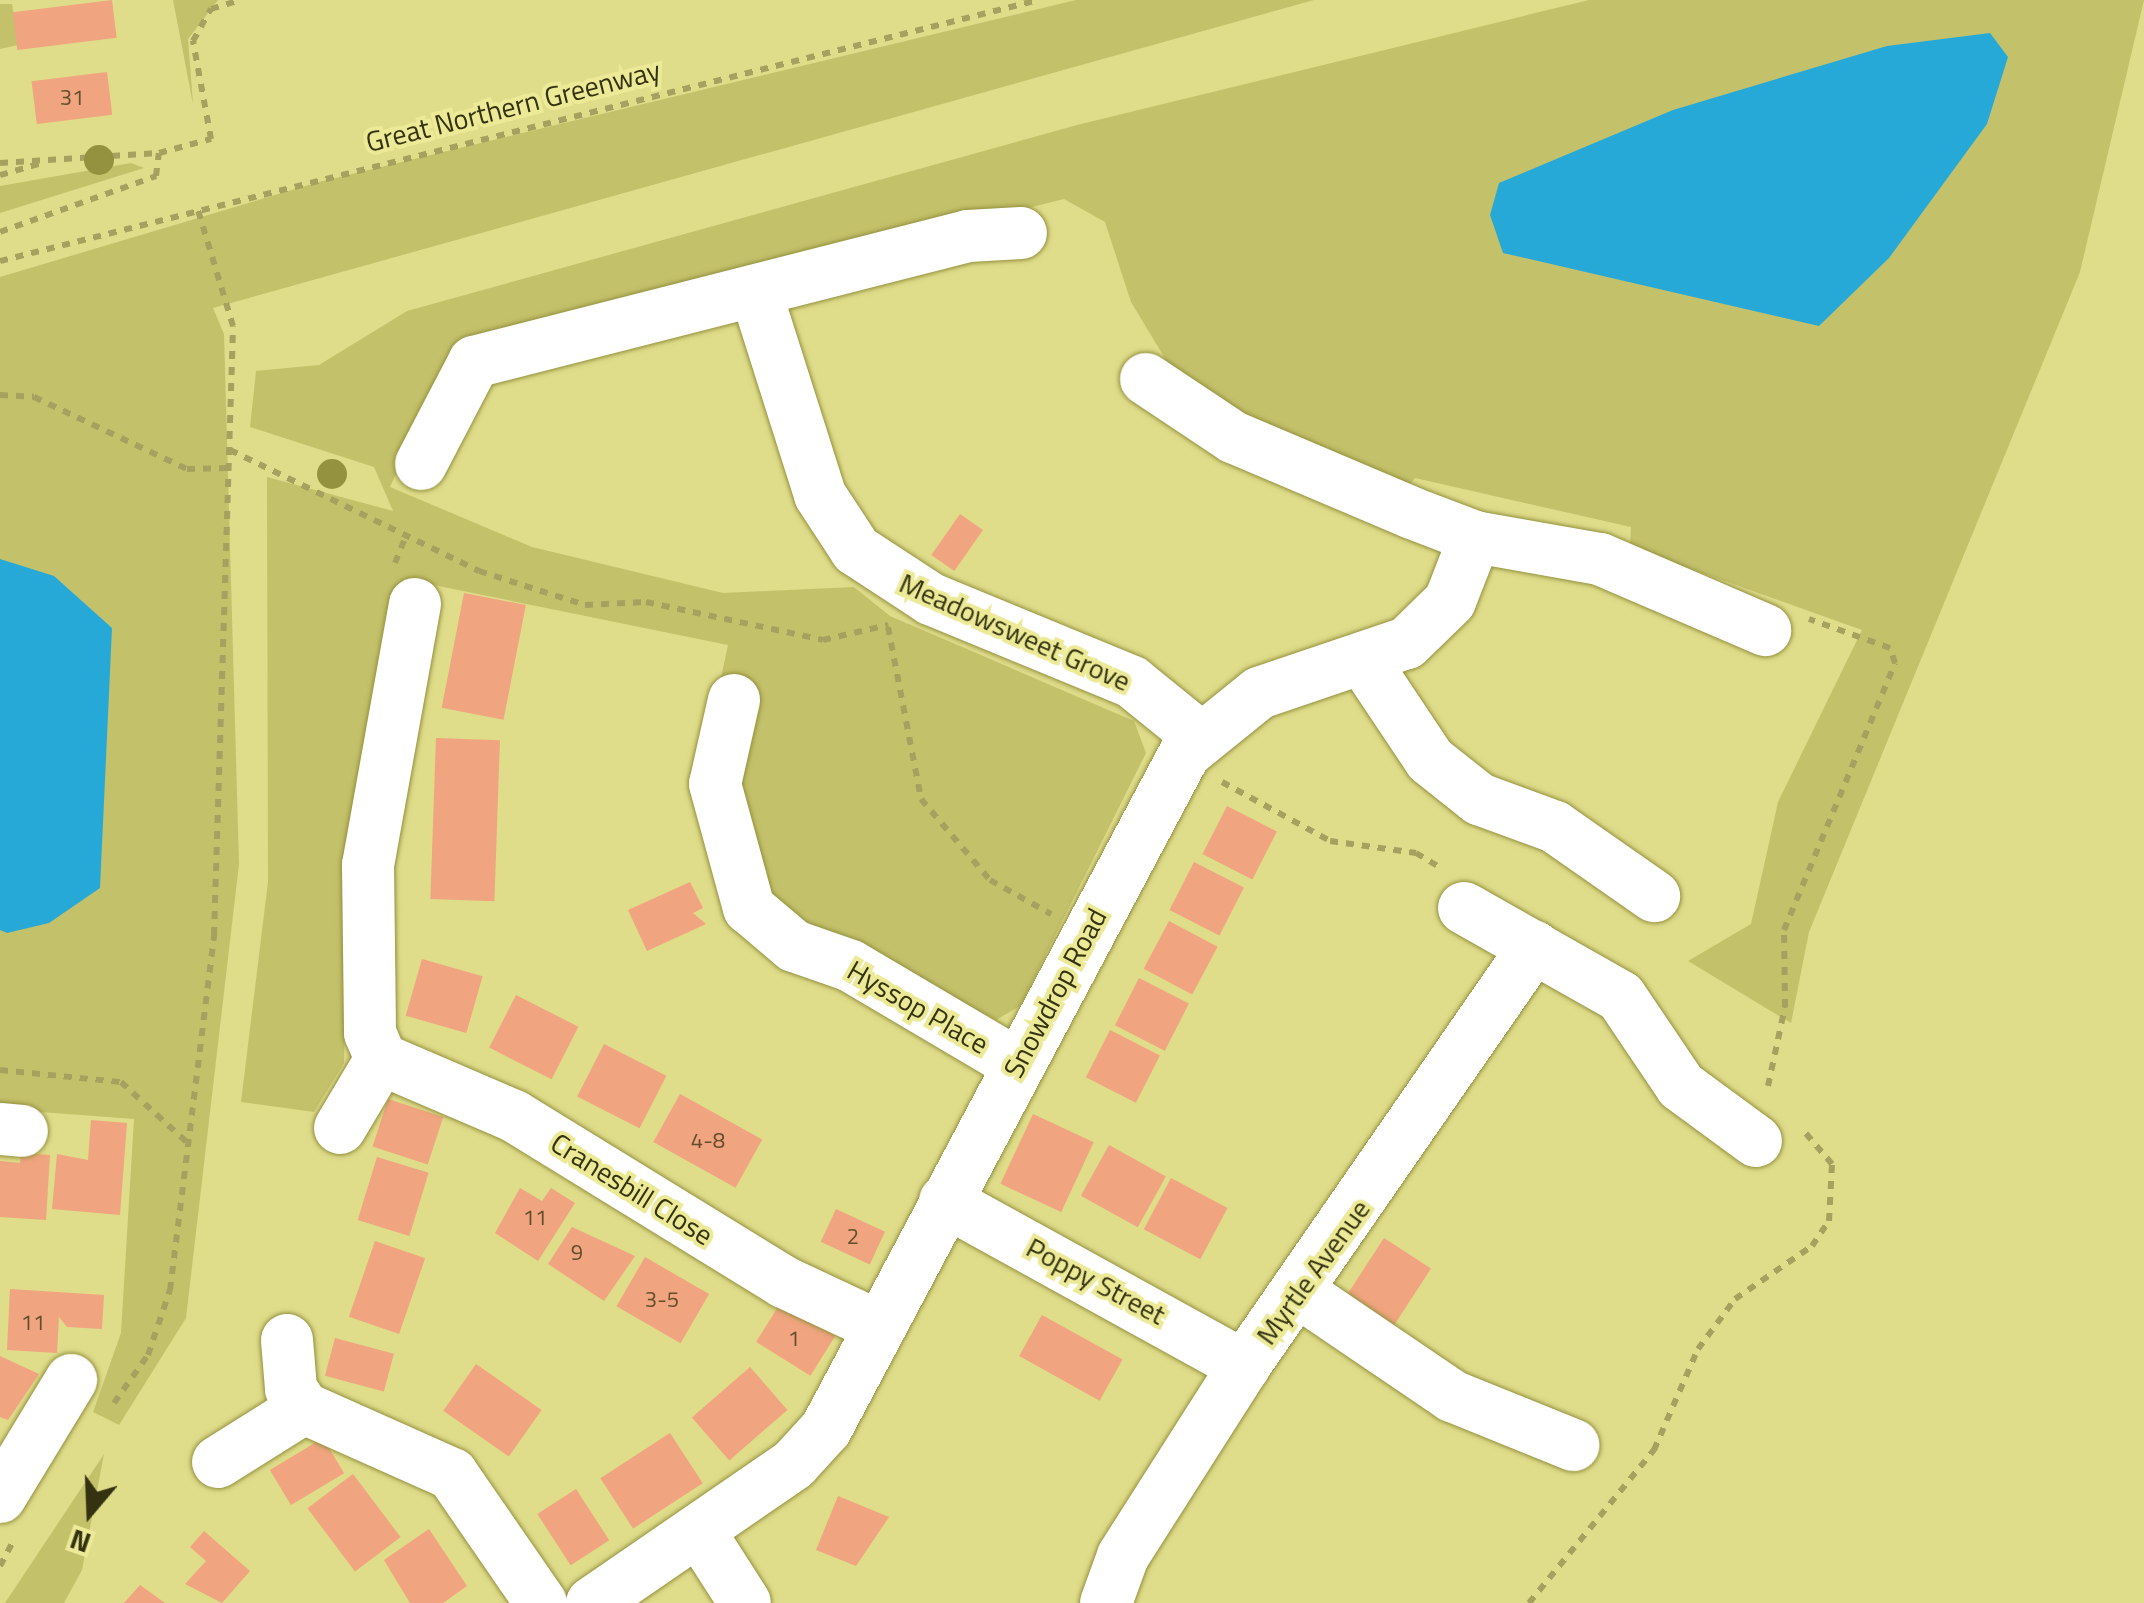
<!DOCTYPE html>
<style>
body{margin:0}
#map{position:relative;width:2144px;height:1603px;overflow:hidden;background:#dfdc8a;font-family:"Titillium Web",sans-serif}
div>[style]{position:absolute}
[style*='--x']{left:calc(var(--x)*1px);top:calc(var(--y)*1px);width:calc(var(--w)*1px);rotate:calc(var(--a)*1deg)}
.green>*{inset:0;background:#c4c16b}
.water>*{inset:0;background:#26a9d6}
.building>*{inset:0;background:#f0a47f;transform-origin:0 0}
.path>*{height:6px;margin-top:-3px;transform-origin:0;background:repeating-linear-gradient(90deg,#a5a260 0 8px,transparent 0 16px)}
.roads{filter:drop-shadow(0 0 2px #94913f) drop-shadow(0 0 2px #94913f)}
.minor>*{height:52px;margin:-26px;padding:0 26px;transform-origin:26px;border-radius:26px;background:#fff}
.trees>*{width:30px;height:30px;margin:-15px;border-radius:50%;background:#94913f}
span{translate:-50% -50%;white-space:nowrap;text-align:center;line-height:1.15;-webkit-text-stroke:8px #ece997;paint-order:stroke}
.number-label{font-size:22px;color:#634e2c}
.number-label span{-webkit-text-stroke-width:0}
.street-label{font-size:28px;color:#343210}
.north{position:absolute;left:40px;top:1463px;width:100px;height:100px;-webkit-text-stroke:8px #ece997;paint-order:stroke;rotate:199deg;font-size:28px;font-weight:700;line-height:40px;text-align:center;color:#343210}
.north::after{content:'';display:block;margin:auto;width:35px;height:45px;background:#343210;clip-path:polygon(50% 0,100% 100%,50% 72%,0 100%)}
</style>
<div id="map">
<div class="green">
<div style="clip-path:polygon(173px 0,218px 0,188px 39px,193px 104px)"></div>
<div style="clip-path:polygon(1076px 0,1314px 0,213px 308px,224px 334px,239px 864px,186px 1318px,119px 1425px,93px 1412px,121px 1333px,134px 1119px,0 1109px,0 277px,319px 182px)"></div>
<div style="clip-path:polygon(1589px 0,2144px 0,2080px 272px,1809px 932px,1791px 1023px,1688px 961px,1751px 924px,1778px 802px,1862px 630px,1630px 547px,1631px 527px,1415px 478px,1405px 490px,1266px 435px,1178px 380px,1131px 302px,1105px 222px,1064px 199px,452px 351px,390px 487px,532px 547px,723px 593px,854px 587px,890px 616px,1134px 721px,1146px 753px,1020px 1006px,996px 1020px,764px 900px,733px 793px,751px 690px,721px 678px,728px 645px,404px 579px,348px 872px,344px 1063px,314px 1112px,241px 1102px,268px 882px,267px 477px,393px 511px,374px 467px,250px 427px,256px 371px,319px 365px,407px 311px,1077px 125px)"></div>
<div style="clip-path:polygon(0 4px,12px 4px,18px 45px,0 49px)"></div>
<div style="clip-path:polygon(131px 163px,144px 168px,0 213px,0 186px)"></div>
<div style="clip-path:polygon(104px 1454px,82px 1570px,64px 1603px,5px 1603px)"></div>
</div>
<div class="water">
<div style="clip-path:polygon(1990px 33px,2008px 57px,1987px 124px,1889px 258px,1819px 326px,1503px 253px,1490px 215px,1499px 183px,1673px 110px,1887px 46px)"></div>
<div style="clip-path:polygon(0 559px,54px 576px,112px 628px,100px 888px,49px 923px,7px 933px,0 930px)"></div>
</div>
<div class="building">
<div style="left:112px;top:0;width:38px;height:100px;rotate:83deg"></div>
<div style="left:107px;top:72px;width:43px;height:76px;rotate:83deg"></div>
<div style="left:960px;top:514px;width:28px;height:50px;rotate:35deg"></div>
<div style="left:464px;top:593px;width:63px;height:117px;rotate:11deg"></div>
<div style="left:436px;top:738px;width:64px;height:161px;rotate:2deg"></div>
<div style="left:1227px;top:806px;width:56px;height:54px;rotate:27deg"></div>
<div style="left:1194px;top:862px;width:56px;height:54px;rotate:27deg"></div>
<div style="clip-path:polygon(690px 882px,703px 908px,693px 913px,706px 924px,647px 951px,628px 910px)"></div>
<div style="left:1169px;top:921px;width:55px;height:54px;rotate:28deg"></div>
<div style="left:422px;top:959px;width:63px;height:59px;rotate:16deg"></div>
<div style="left:1139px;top:978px;width:56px;height:53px;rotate:27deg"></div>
<div style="left:516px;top:995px;width:70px;height:59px;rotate:27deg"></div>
<div style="left:1110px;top:1030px;width:56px;height:53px;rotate:27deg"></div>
<div style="left:604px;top:1044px;width:70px;height:59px;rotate:27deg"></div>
<div style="left:680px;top:1094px;width:94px;height:55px;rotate:29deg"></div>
<div style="left:388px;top:1099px;width:58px;height:50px;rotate:18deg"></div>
<div style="left:1033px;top:1114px;width:67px;height:77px;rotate:25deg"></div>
<div style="clip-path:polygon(91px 1120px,127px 1123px,120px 1215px,52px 1209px,57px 1154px,88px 1160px)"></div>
<div style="left:1109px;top:1145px;width:65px;height:58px;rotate:29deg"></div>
<div style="clip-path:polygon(21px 1153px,50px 1155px,46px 1220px,0 1217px,0 1161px,20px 1163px)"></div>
<div style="left:377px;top:1157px;width:54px;height:66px;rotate:17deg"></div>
<div style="left:1171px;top:1178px;width:64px;height:58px;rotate:28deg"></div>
<div style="clip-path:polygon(520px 1188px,542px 1201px,551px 1188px,575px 1203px,538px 1261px,495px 1233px)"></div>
<div style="left:836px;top:1209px;width:54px;height:36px;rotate:25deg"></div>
<div style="clip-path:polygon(572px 1227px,635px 1256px,604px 1301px,548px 1264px)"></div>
<div style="left:1384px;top:1238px;width:56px;height:80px;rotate:33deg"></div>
<div style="left:375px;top:1241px;width:53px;height:80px;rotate:19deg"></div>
<div style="left:645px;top:1257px;width:74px;height:57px;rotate:30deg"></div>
<div style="clip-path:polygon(10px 1289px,104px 1295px,102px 1329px,67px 1327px,59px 1317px,57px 1353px,7px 1350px)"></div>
<div style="left:781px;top:1302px;width:64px;height:47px;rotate:32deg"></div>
<div style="left:1042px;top:1315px;width:92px;height:47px;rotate:29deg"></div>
<div style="left:335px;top:1338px;width:61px;height:39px;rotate:15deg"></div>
<div style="clip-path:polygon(0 1356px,39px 1374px,8px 1420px,0 1417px)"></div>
<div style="left:476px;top:1364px;width:80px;height:57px;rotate:35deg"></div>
<div style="left:750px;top:1367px;width:57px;height:77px;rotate:49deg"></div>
<div style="left:670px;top:1433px;width:60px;height:83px;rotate:57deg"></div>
<div style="left:323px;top:1438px;width:41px;height:62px;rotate:59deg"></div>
<div style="left:353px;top:1474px;width:79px;height:57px;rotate:53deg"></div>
<div style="left:576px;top:1489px;width:61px;height:46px;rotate:57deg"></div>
<div style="clip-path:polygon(838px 1496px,889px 1517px,856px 1566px,816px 1550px)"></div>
<div style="clip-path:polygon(429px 1529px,467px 1586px,443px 1603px,410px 1603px,384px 1560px)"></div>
<div style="clip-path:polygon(204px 1531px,250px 1571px,222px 1603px,185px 1584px,206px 1561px,190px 1547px)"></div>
<div style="clip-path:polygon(140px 1585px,165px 1603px,124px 1603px)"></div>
</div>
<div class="path">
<div style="--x:0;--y:163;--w:159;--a:-3.6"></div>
<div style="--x:159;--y:153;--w:54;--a:-15.1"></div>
<div style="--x:211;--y:139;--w:100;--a:-100.4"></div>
<div style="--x:193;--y:41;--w:37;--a:-61"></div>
<div style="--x:211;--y:9;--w:31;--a:-17"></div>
<div style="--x:0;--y:175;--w:44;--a:-15.9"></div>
<div style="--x:0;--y:232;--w:166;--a:-19.7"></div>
<div style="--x:156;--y:176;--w:23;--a:-83"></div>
<div style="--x:0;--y:261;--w:1070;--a:-14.11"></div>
<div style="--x:0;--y:395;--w:34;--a:3"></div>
<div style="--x:34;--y:397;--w:169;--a:25.2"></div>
<div style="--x:187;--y:469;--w:42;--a:-1.4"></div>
<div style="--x:230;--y:450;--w:277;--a:25.9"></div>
<div style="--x:479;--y:571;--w:111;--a:17.8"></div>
<div style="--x:585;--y:605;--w:61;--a:-2.8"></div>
<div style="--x:646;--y:602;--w:181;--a:12.1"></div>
<div style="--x:823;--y:640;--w:67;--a:-13"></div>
<div style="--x:395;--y:563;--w:29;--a:-68"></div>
<div style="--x:888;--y:627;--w:175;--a:79.1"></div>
<div style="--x:921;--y:799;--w:106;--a:49.6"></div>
<div style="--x:990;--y:880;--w:70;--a:29.1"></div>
<div style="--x:1222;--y:782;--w:123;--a:28.6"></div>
<div style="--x:1330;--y:841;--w:87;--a:7.9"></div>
<div style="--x:1416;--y:853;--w:31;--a:31"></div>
<div style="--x:0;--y:1070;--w:122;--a:5.7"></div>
<div style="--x:121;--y:1082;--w:93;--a:42.4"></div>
<div style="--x:1768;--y:1086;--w:81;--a:-77.9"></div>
<div style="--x:1785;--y:1007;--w:77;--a:-90.7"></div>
<div style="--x:1784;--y:930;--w:289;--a:-67.4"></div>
<div style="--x:1895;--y:663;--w:16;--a:-108"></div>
<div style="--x:1890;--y:648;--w:86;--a:-160.3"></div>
<div style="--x:114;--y:1403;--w:59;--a:-54.7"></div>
<div style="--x:148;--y:1355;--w:69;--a:-71.3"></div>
<div style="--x:170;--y:1290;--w:358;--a:-82.9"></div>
<div style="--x:214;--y:935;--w:609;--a:-88.21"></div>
<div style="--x:233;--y:326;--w:124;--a:-106.8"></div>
<div style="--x:0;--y:1566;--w:27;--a:-62"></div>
<div style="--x:1529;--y:1603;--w:198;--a:-50.8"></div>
<div style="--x:1654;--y:1450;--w:110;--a:-66.5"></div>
<div style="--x:1698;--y:1349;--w:62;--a:-53.5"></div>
<div style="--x:1735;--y:1299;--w:93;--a:-34.5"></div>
<div style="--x:1812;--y:1246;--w:30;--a:-56"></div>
<div style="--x:1829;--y:1221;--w:57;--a:-87"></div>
<div style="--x:1832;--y:1164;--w:46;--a:-130.6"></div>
</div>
<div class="roads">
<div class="minor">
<div style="--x:757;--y:296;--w:209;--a:72.4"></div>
<div style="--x:820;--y:495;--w:66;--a:56.8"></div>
<div style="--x:856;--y:550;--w:90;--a:33.2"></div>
<div style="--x:931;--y:599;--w:217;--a:22.4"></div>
<div style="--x:1132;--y:682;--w:87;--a:39"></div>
<div style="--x:1146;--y:379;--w:105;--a:33.7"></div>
<div style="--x:1233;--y:437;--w:194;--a:23"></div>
<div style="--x:1412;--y:513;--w:67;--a:20.9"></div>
<div style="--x:1475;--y:537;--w:127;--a:10"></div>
<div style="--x:1600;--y:559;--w:180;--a:23.3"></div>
<div style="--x:421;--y:464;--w:115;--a:-62.5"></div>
<div style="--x:474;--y:362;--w:510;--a:-14.31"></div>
<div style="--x:968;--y:236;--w:53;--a:-3.2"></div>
<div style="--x:415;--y:604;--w:265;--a:100.2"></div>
<div style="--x:368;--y:865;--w:168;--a:89.3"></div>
<div style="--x:370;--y:1033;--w:28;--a:67"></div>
<div style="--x:381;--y:1059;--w:145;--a:23.2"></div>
<div style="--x:514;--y:1116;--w:317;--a:31.6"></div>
<div style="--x:784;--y:1282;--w:106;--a:25.1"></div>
<div style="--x:1366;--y:664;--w:115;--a:56.3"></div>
<div style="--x:1430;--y:760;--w:63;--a:38.5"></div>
<div style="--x:1479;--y:799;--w:81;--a:20.2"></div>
<div style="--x:1555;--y:827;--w:121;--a:34.9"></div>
<div style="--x:734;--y:700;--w:86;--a:102.7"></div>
<div style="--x:715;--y:784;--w:129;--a:74.7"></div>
<div style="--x:749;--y:908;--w:59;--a:40.2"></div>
<div style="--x:794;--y:946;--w:60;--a:19.3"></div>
<div style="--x:851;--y:966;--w:193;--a:30.6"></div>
<div style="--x:1464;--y:908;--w:180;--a:29.5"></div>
<div style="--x:1621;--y:997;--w:107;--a:56"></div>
<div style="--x:1681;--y:1086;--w:93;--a:36.3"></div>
<div style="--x:340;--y:1128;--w:80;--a:-59.3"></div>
<div style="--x:0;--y:1129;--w:22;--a:5"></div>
<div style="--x:945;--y:1201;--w:342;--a:28.9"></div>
<div style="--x:1299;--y:1292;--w:185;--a:34.2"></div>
<div style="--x:1452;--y:1396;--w:131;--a:22"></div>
<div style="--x:287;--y:1340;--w:49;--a:85.3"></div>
<div style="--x:291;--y:1389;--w:23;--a:56"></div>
<div style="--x:304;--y:1408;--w:162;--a:24"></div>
<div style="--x:452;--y:1474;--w:157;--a:55.4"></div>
<div style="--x:218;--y:1462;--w:102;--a:-32.1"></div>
<div style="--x:0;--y:1497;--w:137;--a:-58.7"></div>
<div style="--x:699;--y:1531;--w:85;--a:57.4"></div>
<div style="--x:592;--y:1603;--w:245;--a:-34.5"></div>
<div style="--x:794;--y:1464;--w:47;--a:-47.6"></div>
<div style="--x:826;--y:1429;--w:765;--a:-62.03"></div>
<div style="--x:1185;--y:753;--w:95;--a:-39"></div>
<div style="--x:1259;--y:693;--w:156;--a:-18.7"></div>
<div style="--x:1407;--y:643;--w:60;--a:-44.3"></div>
<div style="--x:1450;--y:601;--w:69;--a:-68.7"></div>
<div style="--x:1106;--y:1603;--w:50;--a:-70.1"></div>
<div style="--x:1123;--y:1556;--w:225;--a:-57.5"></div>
<div style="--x:1244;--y:1366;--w:510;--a:-55.31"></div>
</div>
</div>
<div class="trees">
<div style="left:99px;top:160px"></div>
<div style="left:332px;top:474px"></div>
</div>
<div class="number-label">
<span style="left:72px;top:98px">31</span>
<span style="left:708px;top:1141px">4-8</span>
<span style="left:535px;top:1218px">11</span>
<span style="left:853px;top:1237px">2</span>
<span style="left:577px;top:1253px">9</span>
<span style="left:662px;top:1300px">3-5</span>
<span style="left:33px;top:1323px">11</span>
<span style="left:794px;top:1339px">1</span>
</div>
<div class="street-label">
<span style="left:513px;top:106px;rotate:-14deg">Great Northern Greenway</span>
<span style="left:1015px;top:632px;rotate:24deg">Meadowsweet Grove</span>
<span style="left:1055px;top:993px;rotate:-62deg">Snowdrop Road</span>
<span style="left:918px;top:1007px;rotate:30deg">Hyssop Place</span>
<span style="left:632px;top:1189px;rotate:32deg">Cranesbill Close</span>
<span style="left:1313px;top:1272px;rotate:-54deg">Myrtle Avenue</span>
<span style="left:1096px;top:1281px;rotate:28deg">Poppy Street</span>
</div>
<div class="north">N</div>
</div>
